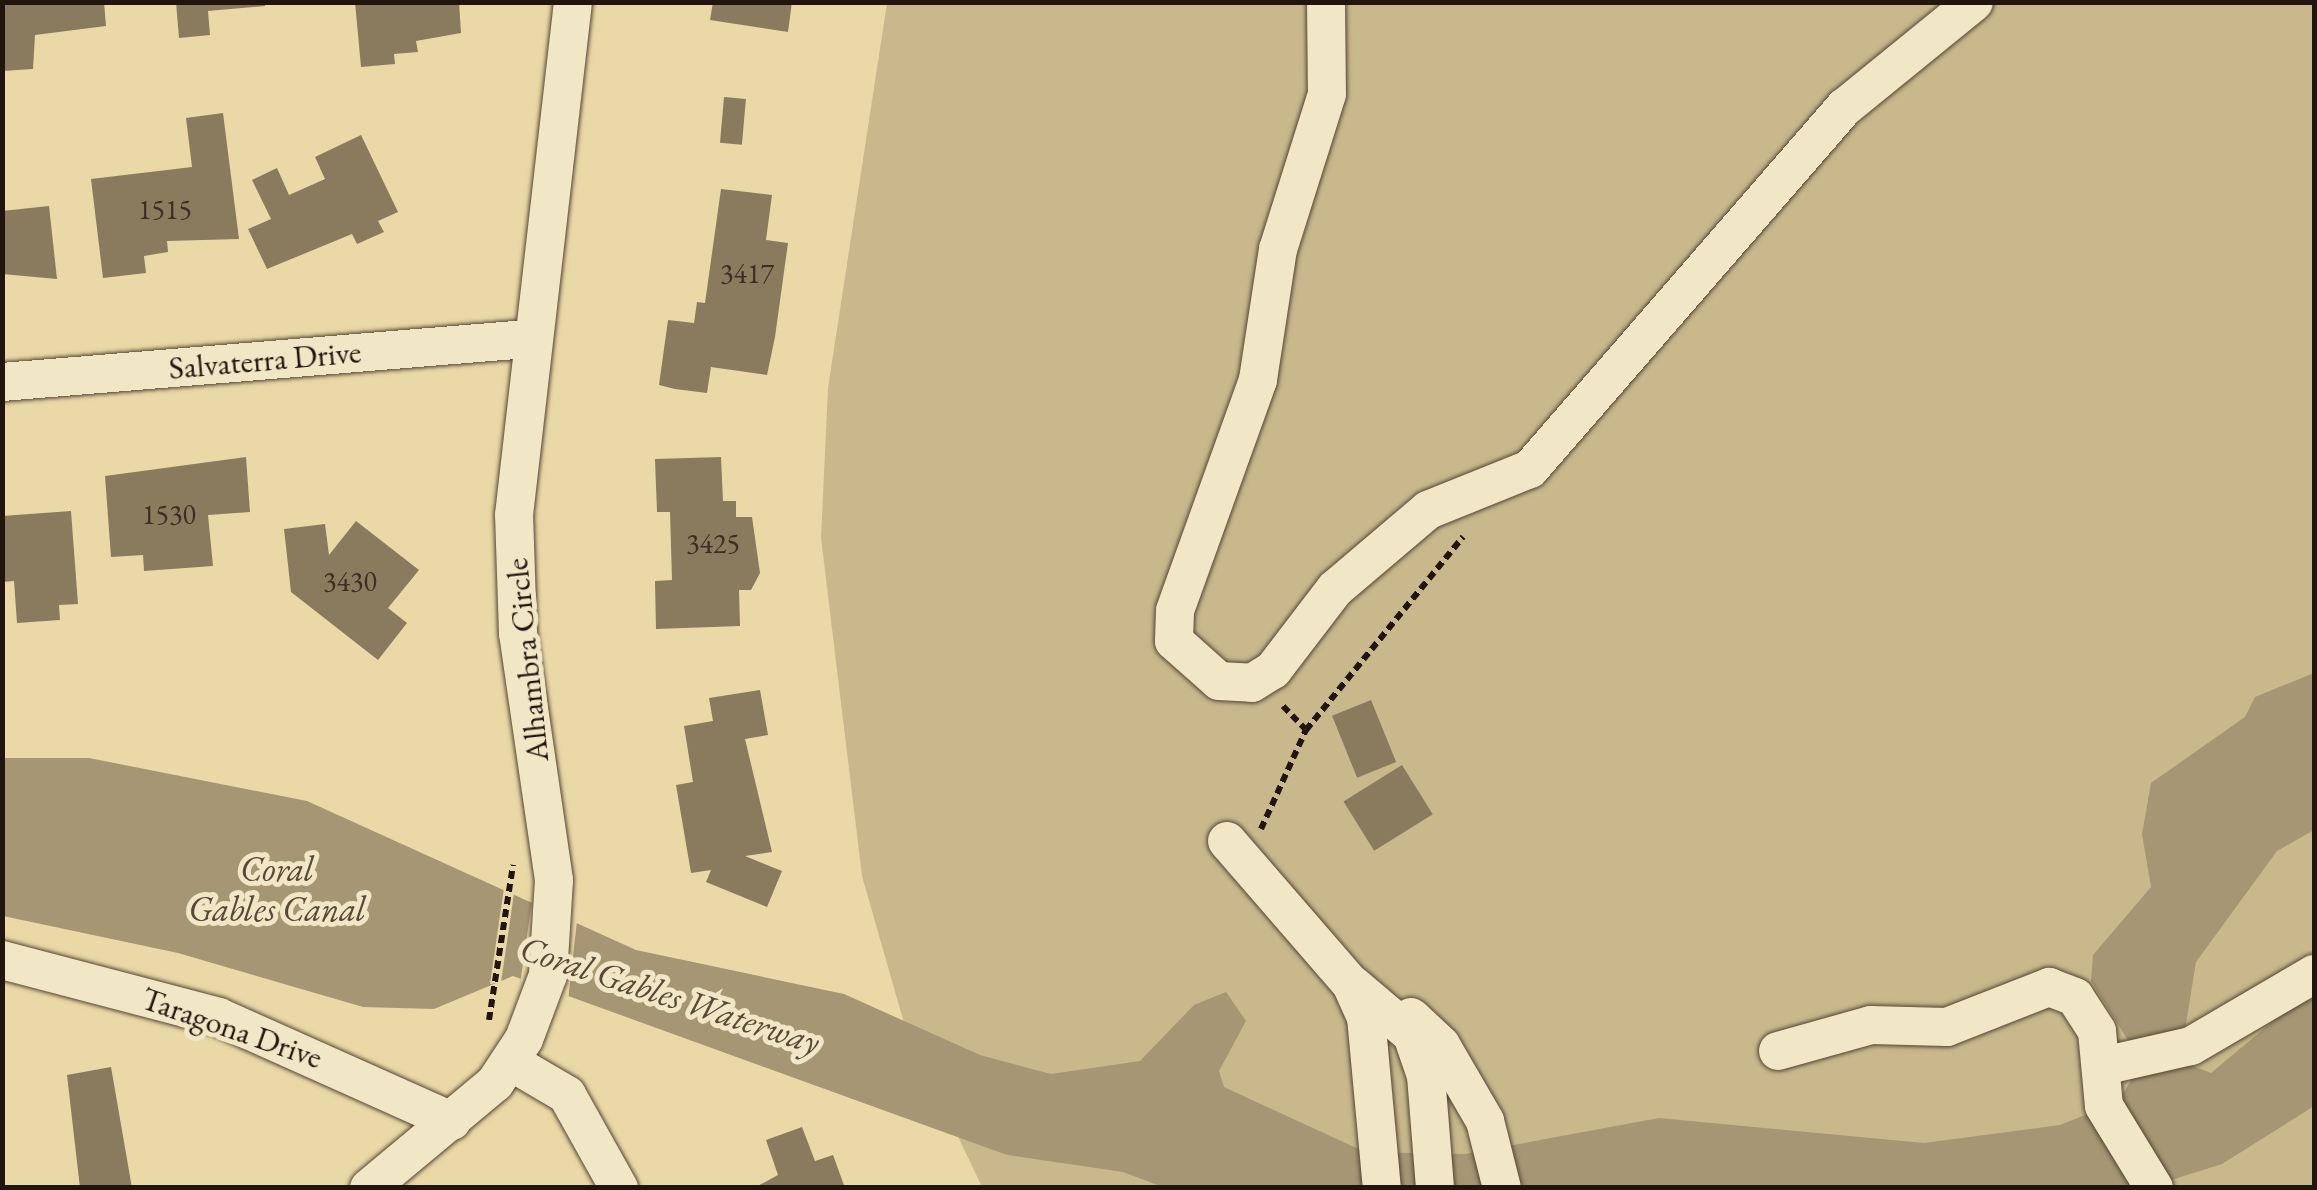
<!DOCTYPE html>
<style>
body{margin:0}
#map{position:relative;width:2317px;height:1190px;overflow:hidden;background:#ead9a6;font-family:"EB Garamond",serif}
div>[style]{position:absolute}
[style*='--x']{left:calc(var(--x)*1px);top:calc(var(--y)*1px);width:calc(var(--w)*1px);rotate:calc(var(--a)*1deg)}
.green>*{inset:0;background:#c8b88c}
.water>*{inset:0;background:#a69673}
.pier>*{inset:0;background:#ead9a6}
.building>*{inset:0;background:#8a7a5e;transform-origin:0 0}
.path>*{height:6px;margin-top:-3px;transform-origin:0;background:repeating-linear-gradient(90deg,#22140f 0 8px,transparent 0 13px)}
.roads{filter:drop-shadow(0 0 2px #544535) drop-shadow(0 0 2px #544535)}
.minor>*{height:38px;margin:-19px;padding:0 19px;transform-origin:19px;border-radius:19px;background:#f1e6c5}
span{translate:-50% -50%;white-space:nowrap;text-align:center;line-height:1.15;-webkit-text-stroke:10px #f1e6c5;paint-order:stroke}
.number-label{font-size:28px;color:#3c2e23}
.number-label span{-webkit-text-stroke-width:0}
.street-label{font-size:32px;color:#22140f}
.water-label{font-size:35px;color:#574837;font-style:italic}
.frame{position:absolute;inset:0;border:5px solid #22140f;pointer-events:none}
</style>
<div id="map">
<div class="green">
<div style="clip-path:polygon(887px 3px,2314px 3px,2314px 1187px,982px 1187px,904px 1023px,862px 876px,821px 538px,828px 388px)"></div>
</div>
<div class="water">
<div style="clip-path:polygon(2314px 673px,2314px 830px,2277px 851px,2196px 962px,2180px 1061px,2211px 1073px,2285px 1011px,2314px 998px,2314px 1106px,2222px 1164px,2149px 1187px,1163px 1187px,1123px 1172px,1007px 1155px,513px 976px,434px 1009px,363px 1007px,178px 953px,3px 916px,3px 758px,89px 758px,307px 801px,636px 950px,844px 994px,980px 1055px,1051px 1074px,1140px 1061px,1194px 1005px,1226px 992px,1246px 1021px,1219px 1071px,1224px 1087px,1365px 1152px,1465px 1154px,1659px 1118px,1924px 1143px,2060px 1125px,2118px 1102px,2135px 1074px,2131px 1045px,2091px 981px,2093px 955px,2151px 887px,2142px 834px,2151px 783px,2245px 717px,2255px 697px)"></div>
</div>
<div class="pier">
<div style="clip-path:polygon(504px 888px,514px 893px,509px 928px,501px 982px,490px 984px)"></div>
<div style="clip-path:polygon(532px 902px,577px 921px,568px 1001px,520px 984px)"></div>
</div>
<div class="building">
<div style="clip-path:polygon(2px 2px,104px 2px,106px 26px,35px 35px,33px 69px,2px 71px)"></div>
<div style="clip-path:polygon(176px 2px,265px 2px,265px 6px,208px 11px,210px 35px,179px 38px)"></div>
<div style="clip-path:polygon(355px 2px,459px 2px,461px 33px,416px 41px,418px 52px,394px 54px,395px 64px,361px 67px)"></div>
<div style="clip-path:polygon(713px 2px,792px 2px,788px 32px,710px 20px)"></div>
<div style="left:724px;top:97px;width:22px;height:46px;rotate:5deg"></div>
<div style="clip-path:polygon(223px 113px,239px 239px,167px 241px,168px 252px,144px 256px,146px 273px,103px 278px,91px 179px,192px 167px,186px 118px)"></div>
<div style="clip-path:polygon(361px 135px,398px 212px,378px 221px,384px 232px,357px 244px,352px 234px,267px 269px,248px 229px,271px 219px,252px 180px,277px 168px,289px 195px,325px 179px,315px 157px)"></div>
<div style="clip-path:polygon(721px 189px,772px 195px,766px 240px,788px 243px,775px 337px,767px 375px,711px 367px,707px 393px,675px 389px,659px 385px,668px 320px,694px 323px,697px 302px,705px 303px)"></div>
<div style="clip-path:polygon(49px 206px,57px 279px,2px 274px,2px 211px)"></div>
<div style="clip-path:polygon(246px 457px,250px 512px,208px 515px,213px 566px,144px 571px,143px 555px,111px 557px,105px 476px)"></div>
<div style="clip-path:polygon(721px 457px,723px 501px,736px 501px,736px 517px,752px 517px,760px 573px,751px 590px,739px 590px,740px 626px,656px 629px,655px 581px,672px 580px,670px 512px,657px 512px,655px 459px)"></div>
<div style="clip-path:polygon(71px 511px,78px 604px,59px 605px,60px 620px,17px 623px,14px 581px,2px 582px,2px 516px)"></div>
<div style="clip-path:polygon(356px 521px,419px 570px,388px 608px,407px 623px,378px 660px,291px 592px,284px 529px,325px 524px,329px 555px)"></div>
<div style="clip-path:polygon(760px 690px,768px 735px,745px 739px,772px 852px,745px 856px,782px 871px,767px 907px,706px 882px,711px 870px,691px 873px,676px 785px,693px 782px,684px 726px,713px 721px,709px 698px)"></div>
<div style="left:1371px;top:700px;width:67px;height:42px;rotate:68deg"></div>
<div style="left:1402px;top:765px;width:58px;height:69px;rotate:58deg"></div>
<div style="clip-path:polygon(111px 1067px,132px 1188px,80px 1188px,67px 1075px)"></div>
<div style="clip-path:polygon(802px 1127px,815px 1161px,833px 1155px,845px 1188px,754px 1188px,778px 1175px,766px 1140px)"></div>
</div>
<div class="path">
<div style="--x:1283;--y:706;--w:32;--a:46"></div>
<div style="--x:1261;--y:829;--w:109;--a:-65.6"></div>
<div style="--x:1306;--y:730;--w:249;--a:-50.9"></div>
<div style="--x:489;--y:1020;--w:157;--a:-81.2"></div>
</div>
<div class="roads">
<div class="minor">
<div style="--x:1326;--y:2;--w:92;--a:89.4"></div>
<div style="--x:1327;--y:94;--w:163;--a:107.5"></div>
<div style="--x:1278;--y:249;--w:133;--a:98.7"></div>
<div style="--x:1258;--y:380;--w:245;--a:109.8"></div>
<div style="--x:1175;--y:611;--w:30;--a:92"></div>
<div style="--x:1174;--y:641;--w:60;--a:41.6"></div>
<div style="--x:1219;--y:681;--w:33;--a:3"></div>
<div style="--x:1252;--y:683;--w:25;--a:-32"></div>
<div style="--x:1273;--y:670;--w:102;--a:-52.6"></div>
<div style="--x:1335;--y:589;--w:122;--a:-40.3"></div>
<div style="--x:1428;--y:510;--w:110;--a:-21.9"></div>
<div style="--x:1530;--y:469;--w:480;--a:-49"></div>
<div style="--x:1845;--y:107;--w:166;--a:-39.1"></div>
<div style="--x:2;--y:382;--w:527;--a:-4.68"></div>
<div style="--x:1227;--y:841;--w:189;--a:49.1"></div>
<div style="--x:1351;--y:984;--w:36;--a:66"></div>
<div style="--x:1366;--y:1017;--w:172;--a:84.7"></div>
<div style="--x:2;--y:960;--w:224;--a:14.7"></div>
<div style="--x:219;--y:1017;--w:255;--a:24.1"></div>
<div style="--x:1353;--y:985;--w:77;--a:40.3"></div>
<div style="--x:1412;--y:1035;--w:43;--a:71.1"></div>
<div style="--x:1426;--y:1076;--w:112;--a:85.4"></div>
<div style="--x:1411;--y:1017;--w:41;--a:43"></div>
<div style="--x:1441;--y:1045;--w:88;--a:59.9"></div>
<div style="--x:1485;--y:1121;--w:69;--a:75.8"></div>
<div style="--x:1778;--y:1051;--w:97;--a:-15.6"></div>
<div style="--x:1871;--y:1025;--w:76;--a:1.5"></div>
<div style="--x:1947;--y:1027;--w:110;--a:-21.4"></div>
<div style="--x:2049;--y:987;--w:28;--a:21"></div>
<div style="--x:2075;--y:997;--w:40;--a:57.1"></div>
<div style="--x:2097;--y:1031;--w:75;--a:84.7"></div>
<div style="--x:2104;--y:1106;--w:96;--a:58.6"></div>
<div style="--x:511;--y:1062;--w:65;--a:30.5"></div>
<div style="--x:567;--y:1095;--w:107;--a:60.8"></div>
<div style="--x:2103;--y:1066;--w:90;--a:-12.8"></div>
<div style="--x:2191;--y:1046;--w:143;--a:-30.3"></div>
<div style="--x:369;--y:1188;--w:164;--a:-39.8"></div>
<div style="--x:495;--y:1083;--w:53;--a:-56.6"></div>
<div style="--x:524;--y:1039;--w:68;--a:-69.4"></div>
<div style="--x:548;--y:975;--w:95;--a:-86.4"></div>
<div style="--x:554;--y:880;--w:249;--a:-98.3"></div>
<div style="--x:518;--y:634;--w:119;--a:-91.9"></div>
<div style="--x:514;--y:515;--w:516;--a:-83.44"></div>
</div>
</div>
<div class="number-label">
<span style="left:165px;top:209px">1515</span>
<span style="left:747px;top:273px">3417</span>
<span style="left:169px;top:514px">1530</span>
<span style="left:713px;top:543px">3425</span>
<span style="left:350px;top:581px">3430</span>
</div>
<div class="street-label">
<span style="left:265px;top:360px;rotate:-5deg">Salvaterra Drive</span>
<span style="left:527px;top:660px;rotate:-96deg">Alhambra Circle</span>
<span style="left:232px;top:1028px;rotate:19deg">Taragona Drive</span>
</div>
<div class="water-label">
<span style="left:277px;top:889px">Coral<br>Gables Canal</span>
<span style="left:670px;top:995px;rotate:18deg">Coral Gables Waterway</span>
</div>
<div class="frame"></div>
</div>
